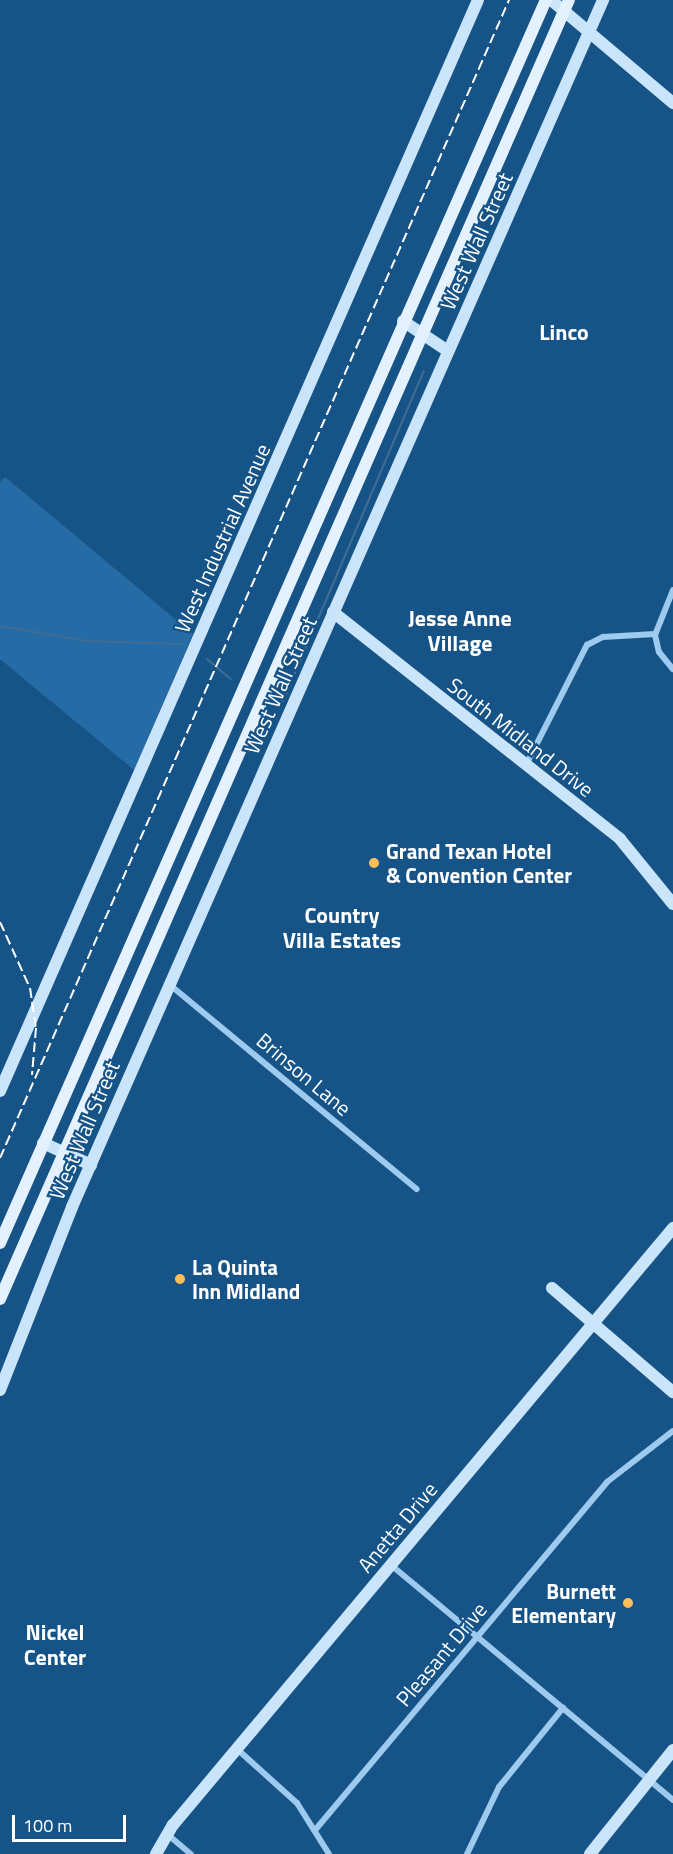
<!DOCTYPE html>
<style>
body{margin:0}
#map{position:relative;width:673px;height:1854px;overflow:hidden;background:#165488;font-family:"Titillium Web",sans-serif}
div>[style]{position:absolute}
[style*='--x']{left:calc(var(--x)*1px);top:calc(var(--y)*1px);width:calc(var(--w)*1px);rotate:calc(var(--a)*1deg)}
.green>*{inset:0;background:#256ca6}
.stream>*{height:2px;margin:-1px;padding:0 1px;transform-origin:1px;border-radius:1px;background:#406d93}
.street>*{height:6px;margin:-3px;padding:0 3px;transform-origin:3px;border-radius:3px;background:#9dcaee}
.secondary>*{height:12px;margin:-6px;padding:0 6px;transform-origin:6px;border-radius:6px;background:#cae4fa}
.primary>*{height:12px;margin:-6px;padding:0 6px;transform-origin:6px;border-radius:6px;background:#e4f1ff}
.rail>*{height:2px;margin-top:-1px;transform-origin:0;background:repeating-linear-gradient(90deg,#fff 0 10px,transparent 0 14.5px)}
.dots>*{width:16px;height:16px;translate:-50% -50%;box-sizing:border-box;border:3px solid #165488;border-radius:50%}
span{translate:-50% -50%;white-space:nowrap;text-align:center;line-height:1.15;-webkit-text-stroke:4.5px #165488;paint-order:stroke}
.street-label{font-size:21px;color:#fff}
.poi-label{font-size:21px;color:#fff;font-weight:700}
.left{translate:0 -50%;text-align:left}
.right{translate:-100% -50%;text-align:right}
.neighbourhood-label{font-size:22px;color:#fff;font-weight:700}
.scale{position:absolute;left:12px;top:1815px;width:114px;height:27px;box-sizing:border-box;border:3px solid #fff;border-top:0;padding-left:8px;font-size:18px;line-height:21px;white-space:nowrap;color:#fff;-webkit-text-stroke:4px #165488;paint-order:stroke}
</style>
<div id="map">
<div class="green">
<div style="clip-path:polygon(5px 477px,193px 634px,134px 770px,0 659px,0 482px)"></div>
</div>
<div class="stream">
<div style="--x:0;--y:626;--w:88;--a:9.8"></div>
<div style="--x:87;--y:641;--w:95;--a:1.8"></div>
<div style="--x:207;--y:659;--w:31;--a:40"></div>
<div style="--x:278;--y:698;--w:6;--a:31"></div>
<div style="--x:283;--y:701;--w:358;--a:-66.9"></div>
</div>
<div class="street">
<div style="--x:673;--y:590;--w:48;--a:111.8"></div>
<div style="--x:655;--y:635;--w:17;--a:77"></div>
<div style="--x:659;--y:652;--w:22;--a:51"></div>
<div style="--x:526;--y:765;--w:135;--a:-63.1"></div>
<div style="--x:587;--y:645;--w:18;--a:-27"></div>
<div style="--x:603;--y:637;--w:52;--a:-3.3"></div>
<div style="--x:170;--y:985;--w:320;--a:39.6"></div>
<div style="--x:391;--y:1565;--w:367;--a:39.8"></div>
<div style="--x:237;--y:1749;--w:81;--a:42"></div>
<div style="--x:297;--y:1803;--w:60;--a:57.9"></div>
<div style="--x:316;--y:1829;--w:453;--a:-50"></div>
<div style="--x:607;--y:1482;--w:83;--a:-37.7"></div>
<div style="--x:167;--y:1834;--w:31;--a:40"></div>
<div style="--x:467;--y:1854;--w:74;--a:-64.5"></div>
<div style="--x:499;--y:1787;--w:102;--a:-51"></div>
</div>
<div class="secondary">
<div style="--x:551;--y:0;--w:160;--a:40.2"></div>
<div style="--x:403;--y:321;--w:54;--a:33.7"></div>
<div style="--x:333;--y:612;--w:366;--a:38.3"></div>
<div style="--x:620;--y:839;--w:84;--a:50.8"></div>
<div style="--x:0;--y:1091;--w:1191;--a:-66.34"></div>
<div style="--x:43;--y:1143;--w:53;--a:24.6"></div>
<div style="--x:552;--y:1288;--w:160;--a:40.7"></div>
<div style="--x:0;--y:1390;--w:197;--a:-68.5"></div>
<div style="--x:72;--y:1207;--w:1319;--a:-66.25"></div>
<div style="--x:156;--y:1854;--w:34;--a:-60"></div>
<div style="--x:173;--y:1825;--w:779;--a:-50.05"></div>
<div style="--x:590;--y:1854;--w:133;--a:-51.4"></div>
</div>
<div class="primary">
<div style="--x:0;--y:1243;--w:1358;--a:-66.29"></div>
<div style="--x:0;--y:1299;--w:1418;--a:-66.35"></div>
</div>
<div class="rail">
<div style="--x:0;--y:922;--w:72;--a:65.6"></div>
<div style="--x:30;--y:988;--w:40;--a:81.5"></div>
<div style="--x:36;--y:1028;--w:47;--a:94.9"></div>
<div style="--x:0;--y:1158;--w:1265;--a:-66.27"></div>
</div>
<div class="dots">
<div style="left:374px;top:863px;background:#ffbe5a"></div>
<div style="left:180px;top:1279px;background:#ffbe5a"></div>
<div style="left:628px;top:1603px;background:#ffbe5a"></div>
</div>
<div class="street-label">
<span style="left:476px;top:241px;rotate:-66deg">West Wall Street</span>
<span style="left:222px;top:538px;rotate:-66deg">West Industrial Avenue</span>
<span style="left:280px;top:685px;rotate:-66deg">West Wall Street</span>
<span style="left:521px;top:737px;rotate:38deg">South Midland Drive</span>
<span style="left:304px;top:1074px;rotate:40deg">Brinson Lane</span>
<span style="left:84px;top:1130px;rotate:-67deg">West Wall Street</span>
<span style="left:397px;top:1527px;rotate:-50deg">Anetta Drive</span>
<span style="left:441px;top:1654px;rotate:-50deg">Pleasant Drive</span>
</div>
<div class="poi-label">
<span class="left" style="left:386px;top:863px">Grand Texan Hotel<br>&amp; Convention Center</span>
<span class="left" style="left:192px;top:1279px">La Quinta<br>Inn Midland</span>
<span class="right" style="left:616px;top:1603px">Burnett<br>Elementary</span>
</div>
<div class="neighbourhood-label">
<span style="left:564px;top:333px">Linco</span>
<span style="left:460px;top:631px">Jesse Anne<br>Village</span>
<span style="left:342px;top:928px">Country<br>Villa Estates</span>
<span style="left:55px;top:1645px">Nickel<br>Center</span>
</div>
<div class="scale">100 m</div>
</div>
